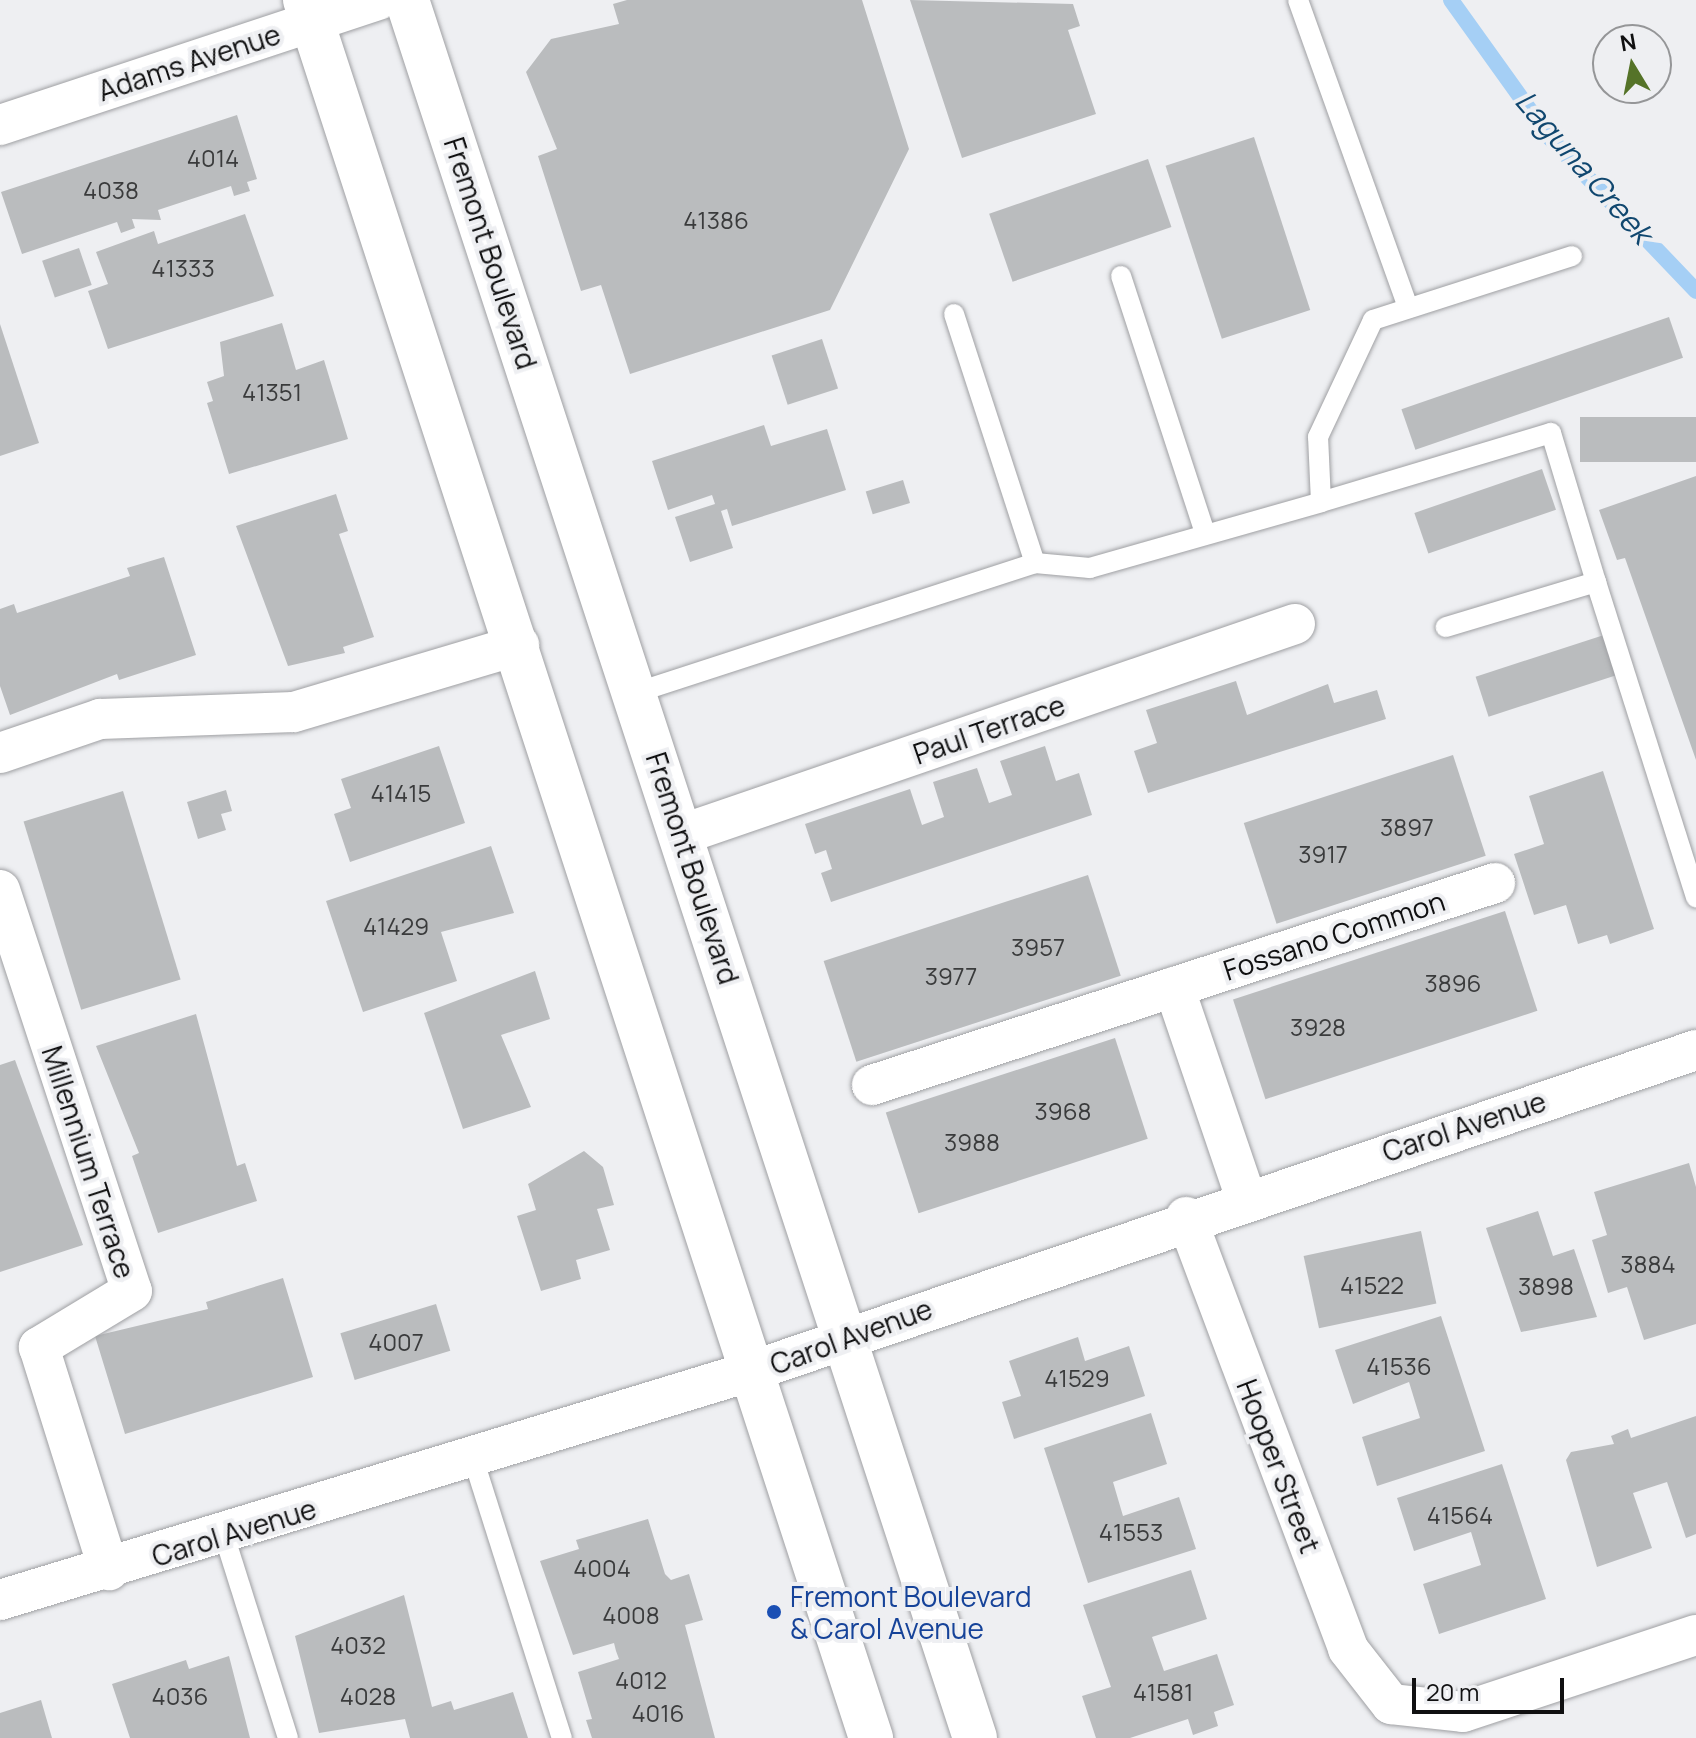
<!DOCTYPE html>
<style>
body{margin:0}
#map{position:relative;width:1696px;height:1738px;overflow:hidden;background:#eeeff2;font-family:Manrope,sans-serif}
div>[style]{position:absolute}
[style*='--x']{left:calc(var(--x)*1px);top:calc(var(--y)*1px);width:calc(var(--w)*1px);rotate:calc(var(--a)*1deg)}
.stream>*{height:16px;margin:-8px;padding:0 8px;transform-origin:8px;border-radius:8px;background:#a5cff5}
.building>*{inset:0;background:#babcbe;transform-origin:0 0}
.roads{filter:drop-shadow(0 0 2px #9fa0a3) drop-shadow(0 0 2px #9fa0a3)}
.lane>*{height:20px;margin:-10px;padding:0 10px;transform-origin:10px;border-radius:10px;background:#fff}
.street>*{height:40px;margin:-20px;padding:0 20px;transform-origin:20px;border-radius:20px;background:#fff}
.primary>*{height:44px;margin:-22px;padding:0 22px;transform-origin:22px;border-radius:22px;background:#fff}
.dots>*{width:22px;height:22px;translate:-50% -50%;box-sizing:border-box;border:4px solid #eeeff2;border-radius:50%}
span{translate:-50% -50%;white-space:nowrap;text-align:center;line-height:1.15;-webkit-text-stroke:8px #eeeff2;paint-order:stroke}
.number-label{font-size:24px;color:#3a3b3c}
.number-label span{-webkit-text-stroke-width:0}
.street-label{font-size:28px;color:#101011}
.transit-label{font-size:28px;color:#164399}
.left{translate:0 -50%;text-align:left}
.water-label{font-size:30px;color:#10476f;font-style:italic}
.north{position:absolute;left:1592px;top:24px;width:80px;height:80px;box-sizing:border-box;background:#eeeff2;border:2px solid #959698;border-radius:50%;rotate:350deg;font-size:22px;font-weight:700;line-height:32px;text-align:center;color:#101011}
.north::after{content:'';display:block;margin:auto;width:28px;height:36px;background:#557328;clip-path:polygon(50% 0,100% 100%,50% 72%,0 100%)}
.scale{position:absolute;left:1412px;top:1678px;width:152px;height:36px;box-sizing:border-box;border:4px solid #101011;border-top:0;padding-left:10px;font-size:24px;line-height:28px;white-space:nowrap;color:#101011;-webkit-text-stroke:6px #eeeff2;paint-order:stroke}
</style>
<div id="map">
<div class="stream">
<div style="--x:1451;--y:0;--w:168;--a:54.4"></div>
<div style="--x:1549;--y:137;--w:213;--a:46.3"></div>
</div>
<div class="building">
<div style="clip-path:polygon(627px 0,862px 0,909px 149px,830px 310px,630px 374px,601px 285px,581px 291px,538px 156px,557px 149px,526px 72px,551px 39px,619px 24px,613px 4px)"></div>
<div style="clip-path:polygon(910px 0,1073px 4px,1080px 26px,1068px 30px,1096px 114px,962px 158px)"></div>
<div style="clip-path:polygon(237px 115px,257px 179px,247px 182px,250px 191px,234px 196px,231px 186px,158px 210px,161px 220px,132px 219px,135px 228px,121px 233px,117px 222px,22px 254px,1px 192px)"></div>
<div style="left:1254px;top:137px;width:182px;height:93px;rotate:72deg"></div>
<div style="left:1148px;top:159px;width:72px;height:168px;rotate:71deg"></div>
<div style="clip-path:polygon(245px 214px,274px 296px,108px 349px,88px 291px,108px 284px,96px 252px,154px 231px,158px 244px)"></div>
<div style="left:79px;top:248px;width:39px;height:39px;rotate:71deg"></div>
<div style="left:1669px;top:317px;width:43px;height:283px;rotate:71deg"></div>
<div style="clip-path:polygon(282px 323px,296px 370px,324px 360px,348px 439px,229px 474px,207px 403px,213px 401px,207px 382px,224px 376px,220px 342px)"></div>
<div style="clip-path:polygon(0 324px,39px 443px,0 456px)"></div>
<div style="left:822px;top:339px;width:52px;height:53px;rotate:72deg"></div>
<div style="left:1696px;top:417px;width:45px;height:116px;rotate:90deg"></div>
<div style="clip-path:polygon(764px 425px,771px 446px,827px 429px,846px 490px,732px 526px,727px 509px,721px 511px,733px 548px,690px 562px,675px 517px,715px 504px,712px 495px,668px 510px,652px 461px)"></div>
<div style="left:1542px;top:469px;width:43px;height:135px;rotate:71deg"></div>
<div style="clip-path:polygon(1696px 476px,1696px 760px,1625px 558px,1617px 560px,1599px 510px)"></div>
<div style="left:903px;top:480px;width:24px;height:39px;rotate:73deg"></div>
<div style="clip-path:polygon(336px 494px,348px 531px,339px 534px,374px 637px,343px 647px,345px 653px,288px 666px,236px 526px)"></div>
<div style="clip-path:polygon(164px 557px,196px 655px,119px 680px,117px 674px,10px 715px,0 686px,0 609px,14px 604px,17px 613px,130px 576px,127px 568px)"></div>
<div style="left:1604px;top:635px;width:42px;height:135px;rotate:72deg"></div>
<div style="clip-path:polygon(1236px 681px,1247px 715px,1328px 684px,1334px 703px,1377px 690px,1386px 719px,1148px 793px,1134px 751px,1157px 743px,1146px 710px)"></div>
<div style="clip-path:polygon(439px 746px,465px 823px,350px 862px,334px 814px,351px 808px,341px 779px)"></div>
<div style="clip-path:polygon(1045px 746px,1056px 781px,1079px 773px,1092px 815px,831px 902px,821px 873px,832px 869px,826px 850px,815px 854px,805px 824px,910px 789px,922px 825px,944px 817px,933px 782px,977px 768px,989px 803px,1012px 795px,1000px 761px)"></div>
<div style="left:1453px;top:755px;width:106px;height:220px;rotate:72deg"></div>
<div style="clip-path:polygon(1603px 771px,1654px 929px,1610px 944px,1607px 935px,1578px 944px,1566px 905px,1534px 915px,1514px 854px,1544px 844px,1529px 796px)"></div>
<div style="clip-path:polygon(226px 790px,232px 811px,221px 814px,226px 830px,198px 839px,187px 802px)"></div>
<div style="left:123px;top:791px;width:197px;height:104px;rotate:73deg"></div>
<div style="clip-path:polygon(491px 846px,514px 913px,441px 932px,457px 981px,363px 1012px,326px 901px)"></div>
<div style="left:1088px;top:875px;width:106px;height:278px;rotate:72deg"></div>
<div style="left:1505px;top:911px;width:105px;height:286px;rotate:72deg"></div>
<div style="clip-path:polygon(535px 971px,550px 1019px,501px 1035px,531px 1107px,463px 1129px,424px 1013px)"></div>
<div style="clip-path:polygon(196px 1014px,237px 1166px,245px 1163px,257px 1201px,158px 1233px,132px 1156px,139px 1153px,96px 1046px)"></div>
<div style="left:1115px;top:1038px;width:106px;height:241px;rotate:72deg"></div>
<div style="clip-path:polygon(15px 1060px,83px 1245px,0 1272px,0 1065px)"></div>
<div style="clip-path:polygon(584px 1151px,603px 1167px,614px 1205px,597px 1209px,610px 1250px,576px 1260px,581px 1279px,541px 1291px,517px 1216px,536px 1210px,528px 1184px)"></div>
<div style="clip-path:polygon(1689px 1163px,1696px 1187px,1696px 1324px,1644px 1340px,1627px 1287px,1608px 1293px,1592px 1240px,1607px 1235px,1594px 1192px)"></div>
<div style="clip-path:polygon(1538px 1211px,1553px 1256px,1574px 1249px,1597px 1317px,1521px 1332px,1486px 1228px)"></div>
<div style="left:1421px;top:1231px;width:74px;height:120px;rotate:78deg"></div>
<div style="clip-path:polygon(283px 1278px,313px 1377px,125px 1434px,95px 1336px,208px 1309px,206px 1302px)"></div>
<div style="left:436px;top:1304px;width:49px;height:100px;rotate:73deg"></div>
<div style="clip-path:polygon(1441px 1316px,1485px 1451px,1377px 1486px,1362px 1437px,1420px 1418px,1409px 1382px,1353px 1404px,1335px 1350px)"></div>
<div style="clip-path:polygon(1078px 1337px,1085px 1361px,1129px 1346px,1145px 1396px,1014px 1439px,1002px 1402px,1021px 1396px,1009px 1361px)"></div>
<div style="clip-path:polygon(1151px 1413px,1167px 1464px,1113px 1482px,1123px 1516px,1179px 1497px,1196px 1549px,1088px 1583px,1044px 1448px)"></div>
<div style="clip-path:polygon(1696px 1416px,1696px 1534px,1686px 1538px,1667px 1482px,1633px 1493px,1652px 1548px,1597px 1567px,1566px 1460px,1571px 1452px,1614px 1444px,1611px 1436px,1628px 1429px,1631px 1438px)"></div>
<div style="clip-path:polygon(1502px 1464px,1546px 1599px,1439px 1634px,1423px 1584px,1481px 1565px,1471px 1532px,1414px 1551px,1397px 1498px)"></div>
<div style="clip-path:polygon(648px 1519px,665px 1574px,671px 1580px,689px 1574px,703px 1620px,685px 1625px,715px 1738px,592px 1738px,586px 1720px,592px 1719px,578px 1672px,619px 1659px,616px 1651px,614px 1643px,573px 1655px,540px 1561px,579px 1549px,576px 1540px)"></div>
<div style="clip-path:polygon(1191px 1570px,1207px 1619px,1152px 1637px,1164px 1671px,1217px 1654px,1234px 1705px,1214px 1712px,1218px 1726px,1193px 1735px,1188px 1719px,1130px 1738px,1096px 1738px,1082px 1696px,1111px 1687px,1083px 1605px)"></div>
<div style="clip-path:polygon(404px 1595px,432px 1707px,451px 1701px,454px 1710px,513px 1692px,528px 1738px,410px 1738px,405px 1719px,319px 1733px,295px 1636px)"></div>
<div style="clip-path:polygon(229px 1656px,250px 1738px,130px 1738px,112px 1684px,186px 1660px,189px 1669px)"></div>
<div style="clip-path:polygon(41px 1700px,52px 1738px,0 1738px,0 1713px)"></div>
</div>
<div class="roads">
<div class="lane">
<div style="--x:1298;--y:0;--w:327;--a:70.3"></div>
<div style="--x:1121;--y:276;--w:270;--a:71.9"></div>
<div style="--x:954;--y:314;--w:262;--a:72"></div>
<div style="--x:1321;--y:502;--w:240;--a:-16.7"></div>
<div style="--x:1551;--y:433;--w:156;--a:73.2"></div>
<div style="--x:1596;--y:582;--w:157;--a:163.3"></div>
<div style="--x:1596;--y:582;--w:331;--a:72.4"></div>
<div style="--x:635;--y:693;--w:421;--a:-18"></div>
<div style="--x:1035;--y:563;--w:55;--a:5.2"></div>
<div style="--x:1090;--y:568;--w:240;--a:-15.9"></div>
<div style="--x:1321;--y:502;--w:65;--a:-92.6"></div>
<div style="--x:1318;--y:437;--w:129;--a:-64.8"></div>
<div style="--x:1373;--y:320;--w:209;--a:-17.8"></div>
<div style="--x:473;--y:1458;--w:294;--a:72.4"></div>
<div style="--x:224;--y:1535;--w:213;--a:72.5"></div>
</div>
<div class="street">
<div style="--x:0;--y:125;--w:398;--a:-18.3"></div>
<div style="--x:0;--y:753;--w:106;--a:-18.8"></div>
<div style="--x:100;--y:719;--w:194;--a:-2.1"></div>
<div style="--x:294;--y:712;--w:235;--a:-16.6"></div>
<div style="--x:683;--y:834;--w:647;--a:-18.94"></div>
<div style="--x:0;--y:890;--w:422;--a:71.8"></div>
<div style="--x:132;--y:1291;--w:109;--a:148.9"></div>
<div style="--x:39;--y:1347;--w:234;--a:72.6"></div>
<div style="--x:1174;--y:987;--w:223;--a:71.2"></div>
<div style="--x:872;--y:1085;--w:655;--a:-17.96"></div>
<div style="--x:1186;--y:1217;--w:461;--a:69.4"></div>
<div style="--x:1348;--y:1649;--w:70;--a:52"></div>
<div style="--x:1391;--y:1704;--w:72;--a:6.3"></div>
<div style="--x:1463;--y:1712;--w:245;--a:-18.3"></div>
<div style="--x:0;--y:1600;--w:786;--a:-16.94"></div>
<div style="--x:752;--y:1371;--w:997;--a:-18.78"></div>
</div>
<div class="primary">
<div style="--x:305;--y:0;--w:1828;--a:71.96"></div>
<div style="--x:407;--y:0;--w:1828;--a:71.9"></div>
</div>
</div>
<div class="dots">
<div style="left:774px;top:1612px;background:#1a4fb4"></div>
</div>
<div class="number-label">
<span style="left:213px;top:158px">4014</span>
<span style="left:111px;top:190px">4038</span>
<span style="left:716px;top:220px">41386</span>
<span style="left:183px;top:268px">41333</span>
<span style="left:272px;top:392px">41351</span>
<span style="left:401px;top:793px">41415</span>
<span style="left:1407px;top:827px">3897</span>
<span style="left:1323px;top:854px">3917</span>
<span style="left:396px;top:926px">41429</span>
<span style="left:1038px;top:947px">3957</span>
<span style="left:951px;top:976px">3977</span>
<span style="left:1453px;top:983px">3896</span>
<span style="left:1318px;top:1027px">3928</span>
<span style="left:1063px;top:1111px">3968</span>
<span style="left:972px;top:1142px">3988</span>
<span style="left:1648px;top:1264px">3884</span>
<span style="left:1372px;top:1285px">41522</span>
<span style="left:1546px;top:1286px">3898</span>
<span style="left:396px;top:1342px">4007</span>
<span style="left:1399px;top:1366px">41536</span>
<span style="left:1077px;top:1378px">41529</span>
<span style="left:1460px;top:1515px">41564</span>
<span style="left:1131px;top:1532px">41553</span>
<span style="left:602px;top:1568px">4004</span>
<span style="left:631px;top:1615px">4008</span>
<span style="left:358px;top:1645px">4032</span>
<span style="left:641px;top:1680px">4012</span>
<span style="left:1163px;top:1692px">41581</span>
<span style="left:180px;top:1696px">4036</span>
<span style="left:368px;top:1696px">4028</span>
<span style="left:658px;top:1713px">4016</span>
</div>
<div class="street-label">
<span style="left:189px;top:62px;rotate:-18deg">Adams Avenue</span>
<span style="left:491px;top:253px;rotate:72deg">Fremont Boulevard</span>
<span style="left:989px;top:729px;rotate:-19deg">Paul Terrace</span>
<span style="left:693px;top:868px;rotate:72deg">Fremont Boulevard</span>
<span style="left:1334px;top:935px;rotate:-18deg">Fossano Common</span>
<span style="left:1464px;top:1126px;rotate:-18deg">Carol Avenue</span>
<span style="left:89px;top:1162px;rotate:72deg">Millennium Terrace</span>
<span style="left:851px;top:1336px;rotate:-20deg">Carol Avenue</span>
<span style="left:1279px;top:1466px;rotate:69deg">Hooper Street</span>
<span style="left:234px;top:1532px;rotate:-17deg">Carol Avenue</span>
</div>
<div class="transit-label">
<span class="left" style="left:790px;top:1612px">Fremont Boulevard<br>&amp; Carol Avenue</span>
</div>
<div class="water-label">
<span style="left:1584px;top:167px;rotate:49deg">Laguna Creek</span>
</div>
<div class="north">N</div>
<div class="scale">20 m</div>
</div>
